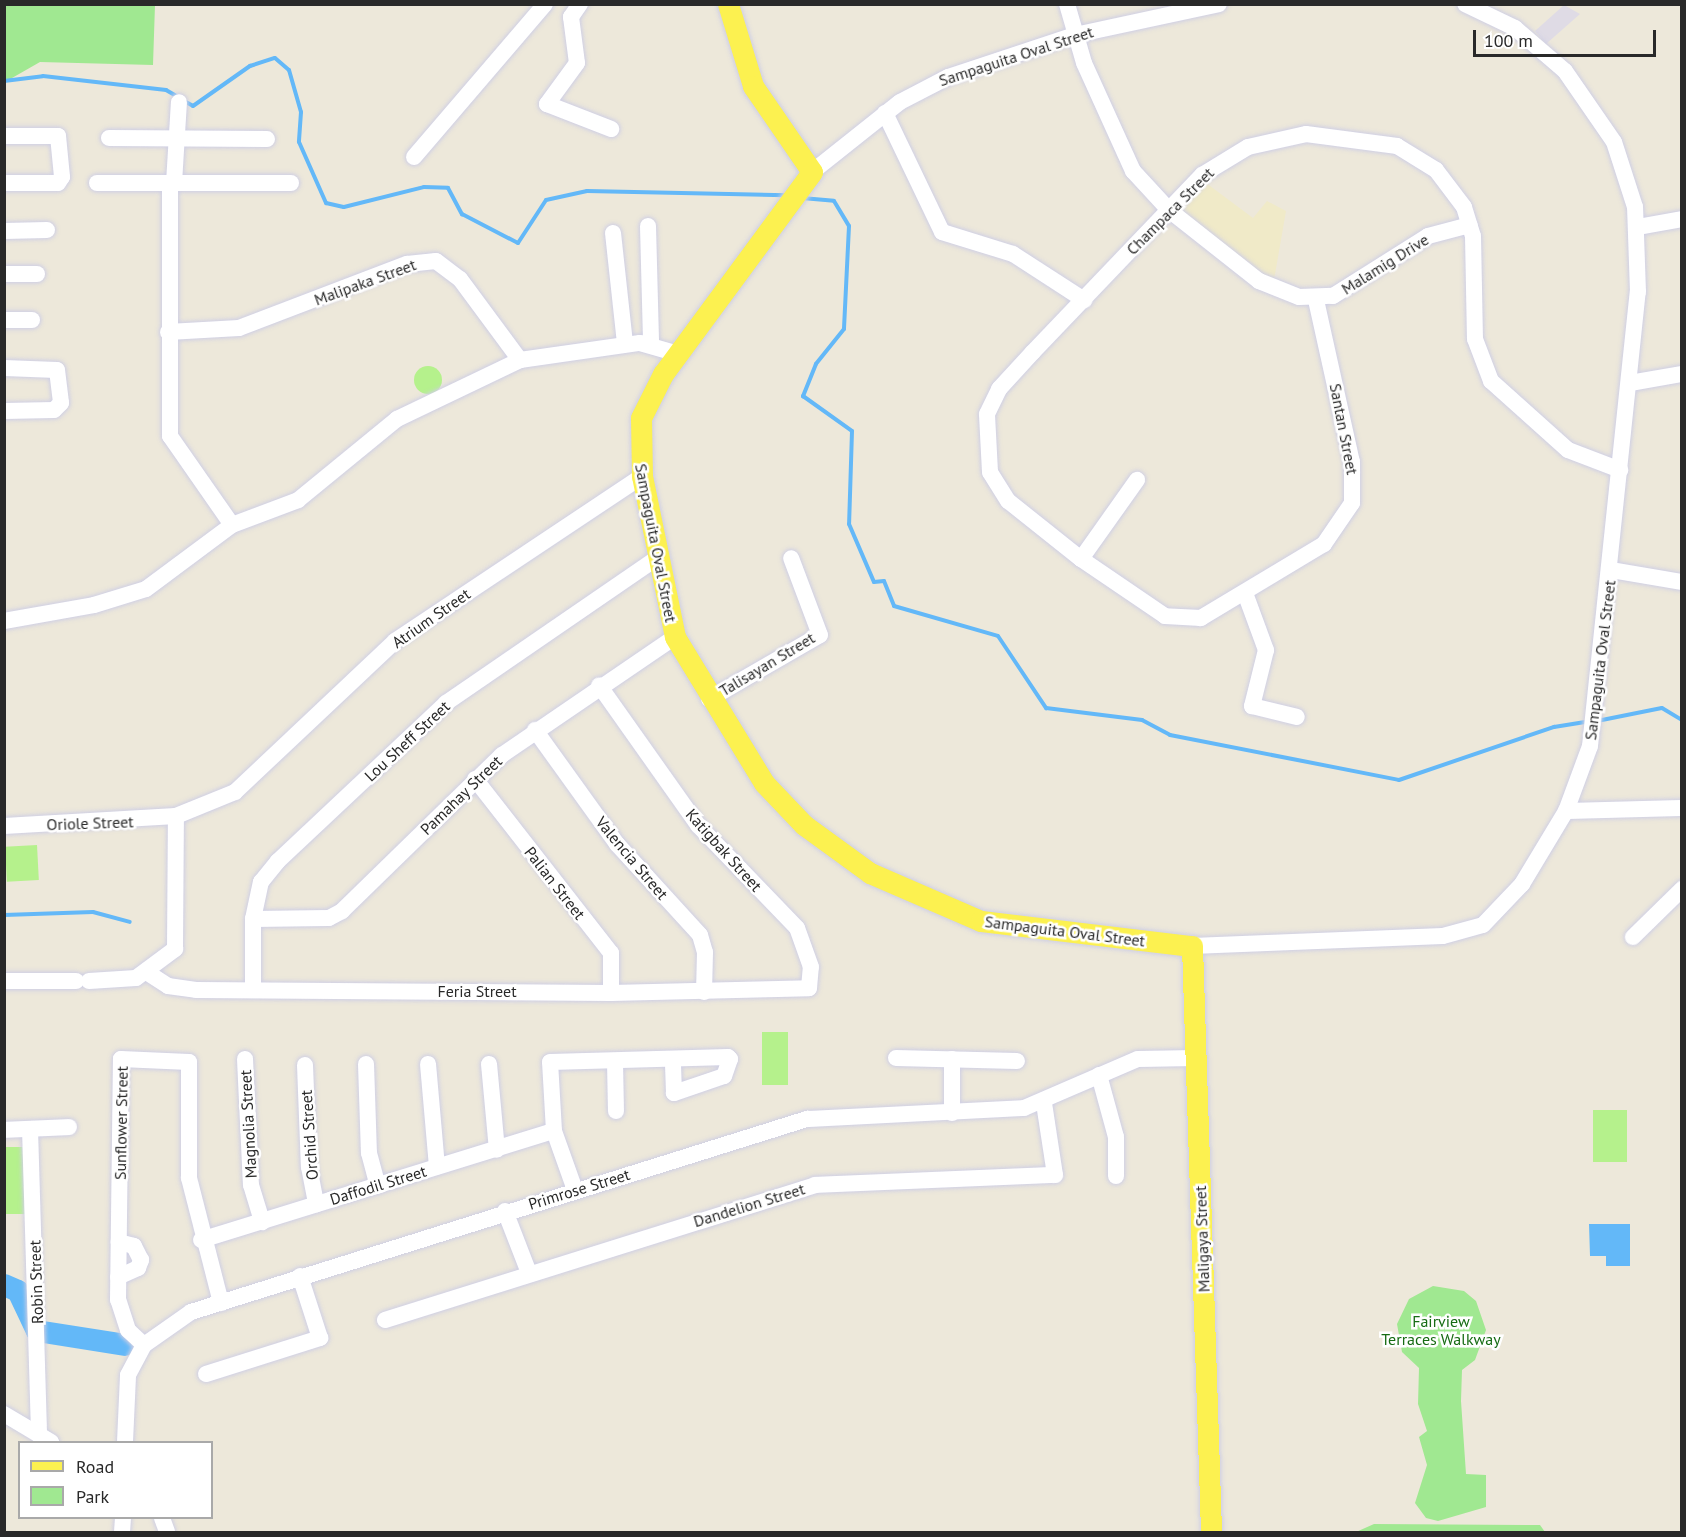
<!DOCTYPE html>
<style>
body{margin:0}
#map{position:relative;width:1686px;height:1537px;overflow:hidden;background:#ede8da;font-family:"PT Sans",sans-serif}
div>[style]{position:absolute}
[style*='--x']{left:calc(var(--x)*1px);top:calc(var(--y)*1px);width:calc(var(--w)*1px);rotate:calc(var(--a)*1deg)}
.industrial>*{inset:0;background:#dfdbe5}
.education>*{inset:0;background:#f0eac8}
.green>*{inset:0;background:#a0e891}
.pitch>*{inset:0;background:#b5f18c;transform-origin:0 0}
.round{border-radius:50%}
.water>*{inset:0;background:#63b8f8}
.stream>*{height:4px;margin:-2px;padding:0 2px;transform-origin:2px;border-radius:2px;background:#63b8f8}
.river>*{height:22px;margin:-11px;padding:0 11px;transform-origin:11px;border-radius:11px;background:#63b8f8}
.roads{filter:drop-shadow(0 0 2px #cfcfe4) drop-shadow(0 0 2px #cfcfe4)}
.minor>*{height:16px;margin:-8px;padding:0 8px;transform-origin:8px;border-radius:8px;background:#fff}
.major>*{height:21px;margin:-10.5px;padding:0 10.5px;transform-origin:10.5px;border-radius:10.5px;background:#fcf150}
span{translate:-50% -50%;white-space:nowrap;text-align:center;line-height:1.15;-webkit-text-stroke:5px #fff;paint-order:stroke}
.street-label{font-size:16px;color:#292929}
.park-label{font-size:16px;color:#176c14}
.frame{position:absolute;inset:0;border:6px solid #292929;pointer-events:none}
.legend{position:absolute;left:18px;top:1441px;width:195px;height:78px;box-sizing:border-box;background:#fff;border:2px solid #a9a9a9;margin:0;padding:8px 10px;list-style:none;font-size:18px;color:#292929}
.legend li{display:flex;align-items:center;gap:12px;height:30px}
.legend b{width:30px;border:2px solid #a9a9a9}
.scale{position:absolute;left:1473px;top:30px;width:183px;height:27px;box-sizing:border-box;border:3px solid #292929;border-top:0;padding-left:8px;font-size:18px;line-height:21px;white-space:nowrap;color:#292929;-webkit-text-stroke:4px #fff;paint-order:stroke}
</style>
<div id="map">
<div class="industrial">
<div style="clip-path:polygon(1564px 5px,1580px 14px,1546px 44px,1535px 31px)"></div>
</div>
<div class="education">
<div style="clip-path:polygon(1198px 177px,1253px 218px,1267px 201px,1286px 211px,1274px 280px,1230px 259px,1170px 208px)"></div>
</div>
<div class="green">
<div style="clip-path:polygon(5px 4px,155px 5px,153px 65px,40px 62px,5px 82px)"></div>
<div style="clip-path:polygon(1433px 1286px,1464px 1291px,1476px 1301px,1486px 1330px,1475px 1360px,1462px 1370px,1461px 1401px,1466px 1474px,1486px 1475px,1486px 1507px,1438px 1521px,1426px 1518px,1415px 1503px,1427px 1465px,1419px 1437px,1427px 1431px,1418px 1404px,1419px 1368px,1402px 1352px,1397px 1324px,1409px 1299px)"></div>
<div style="clip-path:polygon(1374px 1524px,1540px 1525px,1545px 1532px,1356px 1532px)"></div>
</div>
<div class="pitch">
<div class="round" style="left:414px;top:366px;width:28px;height:28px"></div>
<div style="left:37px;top:845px;width:35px;height:32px;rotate:87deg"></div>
<div style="left:762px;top:1032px;width:26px;height:53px"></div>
<div style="left:1593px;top:1110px;width:34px;height:52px"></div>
<div style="left:4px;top:1147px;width:22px;height:67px"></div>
</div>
<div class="water">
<div style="clip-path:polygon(1589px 1224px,1630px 1224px,1630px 1266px,1606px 1266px,1606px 1256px,1590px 1256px)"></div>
</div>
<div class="stream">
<div style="--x:4;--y:81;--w:39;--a:-7"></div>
<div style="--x:43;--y:76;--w:124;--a:6.5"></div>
<div style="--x:166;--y:90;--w:14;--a:30"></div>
<div style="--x:184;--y:101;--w:10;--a:29"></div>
<div style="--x:193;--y:106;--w:70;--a:-35.1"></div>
<div style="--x:250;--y:66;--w:26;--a:-18"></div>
<div style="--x:275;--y:58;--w:18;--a:41"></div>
<div style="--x:289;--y:70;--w:44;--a:74.1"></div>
<div style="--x:301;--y:112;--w:30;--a:94"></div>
<div style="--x:299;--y:142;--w:67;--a:66.1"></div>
<div style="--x:326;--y:203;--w:18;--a:13"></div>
<div style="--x:344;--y:207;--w:82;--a:-14"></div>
<div style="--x:424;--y:187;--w:24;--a:2"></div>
<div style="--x:448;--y:188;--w:30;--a:62"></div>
<div style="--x:462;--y:214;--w:63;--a:27.4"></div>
<div style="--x:518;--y:243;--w:51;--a:-56.9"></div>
<div style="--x:546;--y:200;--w:42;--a:-12.4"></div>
<div style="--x:587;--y:191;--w:199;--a:1.2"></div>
<div style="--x:802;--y:198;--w:32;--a:5"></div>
<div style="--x:834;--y:201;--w:29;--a:59"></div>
<div style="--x:849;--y:226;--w:103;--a:92.8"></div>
<div style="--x:844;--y:329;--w:45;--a:128.7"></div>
<div style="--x:816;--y:364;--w:35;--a:112"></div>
<div style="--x:803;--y:396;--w:60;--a:35.5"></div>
<div style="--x:852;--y:431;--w:93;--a:91.8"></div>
<div style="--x:849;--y:524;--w:63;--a:66.7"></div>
<div style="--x:874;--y:582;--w:10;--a:-6"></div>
<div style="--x:884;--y:581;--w:27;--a:68"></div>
<div style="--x:894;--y:606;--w:108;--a:16.1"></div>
<div style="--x:998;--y:636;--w:87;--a:56.3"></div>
<div style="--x:1046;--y:708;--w:97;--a:7.1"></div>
<div style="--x:1142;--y:720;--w:32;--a:28"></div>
<div style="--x:1170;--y:735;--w:233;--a:11.1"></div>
<div style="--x:1399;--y:780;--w:164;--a:-18.9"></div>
<div style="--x:1554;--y:727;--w:33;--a:-9"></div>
<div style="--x:1597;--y:721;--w:66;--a:-11.3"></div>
<div style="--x:1662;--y:708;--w:23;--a:31"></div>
<div style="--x:4;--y:915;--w:89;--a:-1.9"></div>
<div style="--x:93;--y:912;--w:38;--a:15"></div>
</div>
<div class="river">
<div style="--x:4;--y:1285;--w:15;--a:23"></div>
<div style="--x:18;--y:1291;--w:44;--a:64.6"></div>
<div style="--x:37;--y:1331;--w:89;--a:9"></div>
</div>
<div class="roads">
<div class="minor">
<div style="--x:580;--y:4;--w:16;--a:125"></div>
<div style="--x:571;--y:17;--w:46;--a:82.6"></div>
<div style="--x:577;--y:63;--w:51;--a:126.2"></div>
<div style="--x:547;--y:104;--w:69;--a:21.3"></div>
<div style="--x:1067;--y:4;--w:61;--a:73.9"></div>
<div style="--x:1084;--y:63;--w:119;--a:65.6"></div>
<div style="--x:1133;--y:171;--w:53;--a:47.3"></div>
<div style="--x:1169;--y:210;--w:115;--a:38.3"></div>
<div style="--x:1259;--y:281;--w:43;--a:21.8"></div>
<div style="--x:1299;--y:297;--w:34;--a:-2"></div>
<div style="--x:1333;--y:296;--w:112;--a:-32.3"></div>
<div style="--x:1428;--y:236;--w:43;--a:-14.7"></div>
<div style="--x:885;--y:113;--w:132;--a:64.4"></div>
<div style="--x:942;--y:232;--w:74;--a:17.2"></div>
<div style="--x:1013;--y:254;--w:85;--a:32.9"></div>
<div style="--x:4;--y:136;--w:54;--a:0"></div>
<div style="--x:58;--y:136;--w:41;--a:84.4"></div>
<div style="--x:62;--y:177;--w:7;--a:124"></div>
<div style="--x:58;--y:183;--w:54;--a:180"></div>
<div style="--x:109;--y:138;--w:158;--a:0.4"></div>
<div style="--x:414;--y:157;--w:201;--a:-49.4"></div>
<div style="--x:812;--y:172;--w:112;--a:-38.5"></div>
<div style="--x:900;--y:102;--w:54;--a:-27.5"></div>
<div style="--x:948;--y:77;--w:134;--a:-18.3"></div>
<div style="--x:1075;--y:35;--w:147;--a:-12.1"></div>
<div style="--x:97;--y:183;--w:194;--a:0"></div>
<div style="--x:170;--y:183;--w:253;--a:90"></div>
<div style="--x:170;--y:436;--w:108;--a:55.1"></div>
<div style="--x:174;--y:183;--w:81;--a:-86.5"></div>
<div style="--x:648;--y:226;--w:117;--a:88.5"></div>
<div style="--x:1638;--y:227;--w:45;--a:-10.3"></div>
<div style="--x:4;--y:231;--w:43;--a:-1.3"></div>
<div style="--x:613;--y:233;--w:112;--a:83.8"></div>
<div style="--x:4;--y:274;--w:33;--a:0"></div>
<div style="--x:1316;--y:300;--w:166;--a:77.5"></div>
<div style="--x:1352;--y:462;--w:41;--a:90"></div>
<div style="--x:1352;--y:503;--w:50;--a:124.3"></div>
<div style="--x:1324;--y:544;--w:144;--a:149"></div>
<div style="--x:1201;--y:618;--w:36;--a:-177"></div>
<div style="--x:1165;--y:616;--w:102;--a:-145.8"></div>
<div style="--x:1081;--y:559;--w:93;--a:-141.5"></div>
<div style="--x:1008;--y:501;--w:34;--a:-122"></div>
<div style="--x:990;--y:472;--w:58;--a:-93"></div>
<div style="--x:987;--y:414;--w:28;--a:-64"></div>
<div style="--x:999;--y:389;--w:50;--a:-47.4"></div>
<div style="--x:1033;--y:352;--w:245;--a:-46.3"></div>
<div style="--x:1202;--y:175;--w:54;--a:-31.3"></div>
<div style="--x:1248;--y:147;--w:59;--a:-12.6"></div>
<div style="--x:1306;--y:134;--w:92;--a:7.5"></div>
<div style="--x:1397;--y:146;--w:46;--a:31.6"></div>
<div style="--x:1436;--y:170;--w:46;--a:52.9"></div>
<div style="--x:1464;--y:207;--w:30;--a:73"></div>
<div style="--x:1473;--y:236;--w:103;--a:88.9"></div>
<div style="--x:1475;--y:339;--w:45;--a:69.1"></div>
<div style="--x:1491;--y:381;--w:103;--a:41.9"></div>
<div style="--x:1568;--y:450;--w:56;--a:21"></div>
<div style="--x:4;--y:320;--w:28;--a:0"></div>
<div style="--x:168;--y:332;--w:71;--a:-3.2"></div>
<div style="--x:239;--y:328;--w:180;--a:-20.9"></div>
<div style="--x:407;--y:264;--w:29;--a:-6"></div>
<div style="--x:436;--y:261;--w:30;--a:37"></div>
<div style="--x:460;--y:279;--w:101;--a:53.5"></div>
<div style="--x:4;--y:368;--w:53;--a:2.2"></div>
<div style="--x:57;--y:370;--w:33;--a:83"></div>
<div style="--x:61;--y:403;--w:10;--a:135"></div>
<div style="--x:54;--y:410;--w:50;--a:178.9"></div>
<div style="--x:1630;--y:383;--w:53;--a:-9.8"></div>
<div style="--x:1081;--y:559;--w:97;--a:-54.7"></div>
<div style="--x:1611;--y:570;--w:72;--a:9.6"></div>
<div style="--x:1245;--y:593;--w:61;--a:69.8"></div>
<div style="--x:1266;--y:650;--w:58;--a:104"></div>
<div style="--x:1252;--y:706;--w:46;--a:13.7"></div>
<div style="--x:4;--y:621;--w:91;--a:-10.1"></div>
<div style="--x:94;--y:605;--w:54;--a:-17.1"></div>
<div style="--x:146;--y:589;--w:107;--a:-36.7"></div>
<div style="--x:232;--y:525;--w:71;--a:-20.7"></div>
<div style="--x:298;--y:500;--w:128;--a:-39.3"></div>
<div style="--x:397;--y:419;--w:136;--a:-25.6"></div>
<div style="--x:520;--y:360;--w:121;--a:-8.1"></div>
<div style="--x:640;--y:343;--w:40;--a:16"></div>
<div style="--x:709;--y:699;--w:128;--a:-30"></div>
<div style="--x:820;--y:635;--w:82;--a:-110.6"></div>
<div style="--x:535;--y:730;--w:140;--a:54.3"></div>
<div style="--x:617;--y:844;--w:123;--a:47.6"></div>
<div style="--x:700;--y:935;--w:18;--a:74"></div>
<div style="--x:705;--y:952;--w:40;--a:91.4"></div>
<div style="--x:475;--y:779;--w:221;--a:52"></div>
<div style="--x:611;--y:953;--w:40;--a:90"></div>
<div style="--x:1566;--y:811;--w:116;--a:-1.5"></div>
<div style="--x:4;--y:826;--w:172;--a:-3.3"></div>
<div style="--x:176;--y:816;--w:64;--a:-22.1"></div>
<div style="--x:235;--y:792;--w:220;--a:-43.3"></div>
<div style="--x:395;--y:641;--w:297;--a:-33.7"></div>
<div style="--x:253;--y:919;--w:76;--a:-0.8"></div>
<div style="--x:329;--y:918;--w:15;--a:-28"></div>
<div style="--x:342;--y:911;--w:223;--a:-44.3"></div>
<div style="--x:502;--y:755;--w:209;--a:-34.3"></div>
<div style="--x:1633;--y:937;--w:69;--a:-44.4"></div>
<div style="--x:1192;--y:946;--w:251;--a:-2.3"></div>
<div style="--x:1443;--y:936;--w:41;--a:-15.4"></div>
<div style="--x:1483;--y:925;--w:57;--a:-46.4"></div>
<div style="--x:1522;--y:884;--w:85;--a:-58.9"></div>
<div style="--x:1566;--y:811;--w:69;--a:-69.7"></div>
<div style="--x:1590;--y:746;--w:457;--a:-84"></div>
<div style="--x:1638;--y:292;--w:85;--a:-92"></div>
<div style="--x:1635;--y:207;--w:68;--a:-107.9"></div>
<div style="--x:1614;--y:142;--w:86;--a:-124.6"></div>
<div style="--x:1565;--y:71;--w:66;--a:-139.3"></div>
<div style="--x:1515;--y:28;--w:55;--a:-154.4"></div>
<div style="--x:148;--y:973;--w:24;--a:33"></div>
<div style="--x:168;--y:986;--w:28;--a:8"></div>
<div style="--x:196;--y:990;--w:415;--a:0.4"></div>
<div style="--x:611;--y:993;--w:198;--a:-1.4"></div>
<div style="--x:809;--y:988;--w:21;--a:-85"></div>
<div style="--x:811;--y:967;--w:41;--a:-109.7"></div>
<div style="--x:797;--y:928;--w:143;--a:-133.9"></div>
<div style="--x:698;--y:825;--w:171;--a:-125.3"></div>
<div style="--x:4;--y:981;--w:72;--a:0"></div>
<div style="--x:89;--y:981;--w:47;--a:-3.7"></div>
<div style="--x:136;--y:978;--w:49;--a:-36.6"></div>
<div style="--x:175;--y:949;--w:133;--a:-89.6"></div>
<div style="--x:253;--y:990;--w:71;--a:-90"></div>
<div style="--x:253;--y:919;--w:38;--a:-78"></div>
<div style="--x:261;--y:882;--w:27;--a:-51"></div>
<div style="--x:278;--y:861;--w:231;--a:-43.2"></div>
<div style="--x:446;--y:703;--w:256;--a:-34.5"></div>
<div style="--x:896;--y:1058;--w:121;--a:1.4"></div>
<div style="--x:245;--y:1059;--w:126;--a:87.3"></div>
<div style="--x:251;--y:1185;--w:39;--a:73"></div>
<div style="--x:952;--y:1059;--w:54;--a:90"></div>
<div style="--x:615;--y:1061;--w:50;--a:88.9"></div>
<div style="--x:366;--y:1064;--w:89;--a:88.1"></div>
<div style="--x:369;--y:1153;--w:34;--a:75"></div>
<div style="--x:428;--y:1064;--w:103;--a:85"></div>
<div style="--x:489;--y:1064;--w:86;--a:84.7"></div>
<div style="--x:305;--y:1065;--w:102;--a:87.8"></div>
<div style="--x:309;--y:1167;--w:38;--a:79"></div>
<div style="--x:1099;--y:1075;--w:64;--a:74.7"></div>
<div style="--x:1116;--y:1137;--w:39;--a:90"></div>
<div style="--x:30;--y:1129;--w:306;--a:88.3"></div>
<div style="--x:4;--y:1130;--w:65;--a:-2.6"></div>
<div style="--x:575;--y:1190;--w:63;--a:-109.6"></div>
<div style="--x:554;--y:1131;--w:69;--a:-93.3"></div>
<div style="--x:550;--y:1062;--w:178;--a:-1.6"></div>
<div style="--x:728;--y:1057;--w:3;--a:45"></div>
<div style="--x:730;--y:1059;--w:18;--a:109"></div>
<div style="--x:724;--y:1076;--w:53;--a:161.2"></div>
<div style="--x:674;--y:1093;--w:33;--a:-92"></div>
<div style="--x:505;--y:1211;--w:66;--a:68.8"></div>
<div style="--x:201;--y:1240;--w:369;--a:-17.2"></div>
<div style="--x:118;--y:1277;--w:22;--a:-24"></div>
<div style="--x:138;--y:1268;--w:9;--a:-69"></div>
<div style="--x:141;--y:1260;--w:16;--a:-117"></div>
<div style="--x:134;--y:1246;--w:16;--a:-165"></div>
<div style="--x:385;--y:1320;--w:451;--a:-17.4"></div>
<div style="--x:815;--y:1185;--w:240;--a:-2.4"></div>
<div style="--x:1055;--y:1175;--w:73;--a:-98.7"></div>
<div style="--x:144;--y:1345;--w:22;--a:-137"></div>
<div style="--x:128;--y:1330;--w:32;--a:-108"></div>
<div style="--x:118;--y:1300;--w:241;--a:-89.3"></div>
<div style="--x:121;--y:1059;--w:68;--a:2.5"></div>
<div style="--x:189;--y:1062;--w:116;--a:90"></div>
<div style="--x:189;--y:1178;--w:129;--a:75.6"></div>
<div style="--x:206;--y:1374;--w:120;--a:-17.5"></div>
<div style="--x:320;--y:1338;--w:65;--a:-107.9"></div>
<div style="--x:4;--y:1414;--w:55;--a:30.8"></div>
<div style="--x:125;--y:1442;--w:67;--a:-87.4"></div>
<div style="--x:128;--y:1375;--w:34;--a:-62"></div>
<div style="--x:144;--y:1345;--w:57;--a:-35.1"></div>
<div style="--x:191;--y:1312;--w:646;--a:-17.4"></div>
<div style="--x:807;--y:1119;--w:217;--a:-2.9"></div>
<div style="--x:1024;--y:1108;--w:124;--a:-23.3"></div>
<div style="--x:1138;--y:1059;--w:58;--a:-1"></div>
<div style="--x:162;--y:1518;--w:15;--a:70"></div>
<div style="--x:122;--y:1532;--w:14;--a:-86"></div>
</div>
<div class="major">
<div style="--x:728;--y:4;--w:86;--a:73"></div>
<div style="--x:753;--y:86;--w:104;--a:55.5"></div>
<div style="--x:812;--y:172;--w:251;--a:126.4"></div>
<div style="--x:663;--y:374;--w:49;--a:116.6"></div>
<div style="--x:641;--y:418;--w:58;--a:89"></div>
<div style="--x:642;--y:476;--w:164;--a:78.4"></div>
<div style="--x:675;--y:637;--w:171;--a:58.6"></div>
<div style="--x:764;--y:783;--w:58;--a:46.4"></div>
<div style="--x:804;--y:825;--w:82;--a:36"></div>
<div style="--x:870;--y:873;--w:121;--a:23.4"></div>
<div style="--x:981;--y:921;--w:212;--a:6.8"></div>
<div style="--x:1192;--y:946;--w:586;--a:88.14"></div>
</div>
</div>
<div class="street-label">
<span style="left:1016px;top:56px;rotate:-18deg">Sampaguita Oval Street</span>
<span style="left:1170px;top:211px;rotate:-45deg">Champaca Street</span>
<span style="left:1385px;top:264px;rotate:-32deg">Malamig Drive</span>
<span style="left:365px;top:282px;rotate:-20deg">Malipaka Street</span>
<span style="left:1344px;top:429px;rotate:79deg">Santan Street</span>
<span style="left:656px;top:543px;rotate:79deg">Sampaguita Oval Street</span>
<span style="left:431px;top:618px;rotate:-35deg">Atrium Street</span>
<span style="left:1600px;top:660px;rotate:-83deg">Sampaguita Oval Street</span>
<span style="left:767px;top:664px;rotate:-31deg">Talisayan Street</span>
<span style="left:407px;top:741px;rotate:-43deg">Lou Sheff Street</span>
<span style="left:461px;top:795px;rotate:-44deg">Pamahay Street</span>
<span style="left:90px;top:823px;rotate:-2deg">Oriole Street</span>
<span style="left:724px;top:850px;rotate:48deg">Katigbak Street</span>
<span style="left:632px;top:858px;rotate:50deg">Valencia Street</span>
<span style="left:555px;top:883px;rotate:52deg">Palian Street</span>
<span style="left:1065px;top:931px;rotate:7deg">Sampaguita Oval Street</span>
<span style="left:477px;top:991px">Feria Street</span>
<span style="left:121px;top:1123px;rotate:-89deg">Sunflower Street</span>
<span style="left:248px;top:1124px;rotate:-93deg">Magnolia Street</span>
<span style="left:309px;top:1135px;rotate:-94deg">Orchid Street</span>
<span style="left:378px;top:1185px;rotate:-17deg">Daffodil Street</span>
<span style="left:579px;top:1189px;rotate:-17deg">Primrose Street</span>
<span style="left:749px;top:1205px;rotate:-17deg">Dandelion Street</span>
<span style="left:1202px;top:1239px;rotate:-92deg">Maligaya Street</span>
<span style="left:36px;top:1282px;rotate:-92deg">Robin Street</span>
</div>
<div class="park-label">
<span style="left:1441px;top:1330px">Fairview<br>Terraces Walkway</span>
</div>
<div class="frame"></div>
<ul class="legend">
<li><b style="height:8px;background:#fcf150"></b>Road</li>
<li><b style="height:16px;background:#a0e891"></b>Park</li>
</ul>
<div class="scale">100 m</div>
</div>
